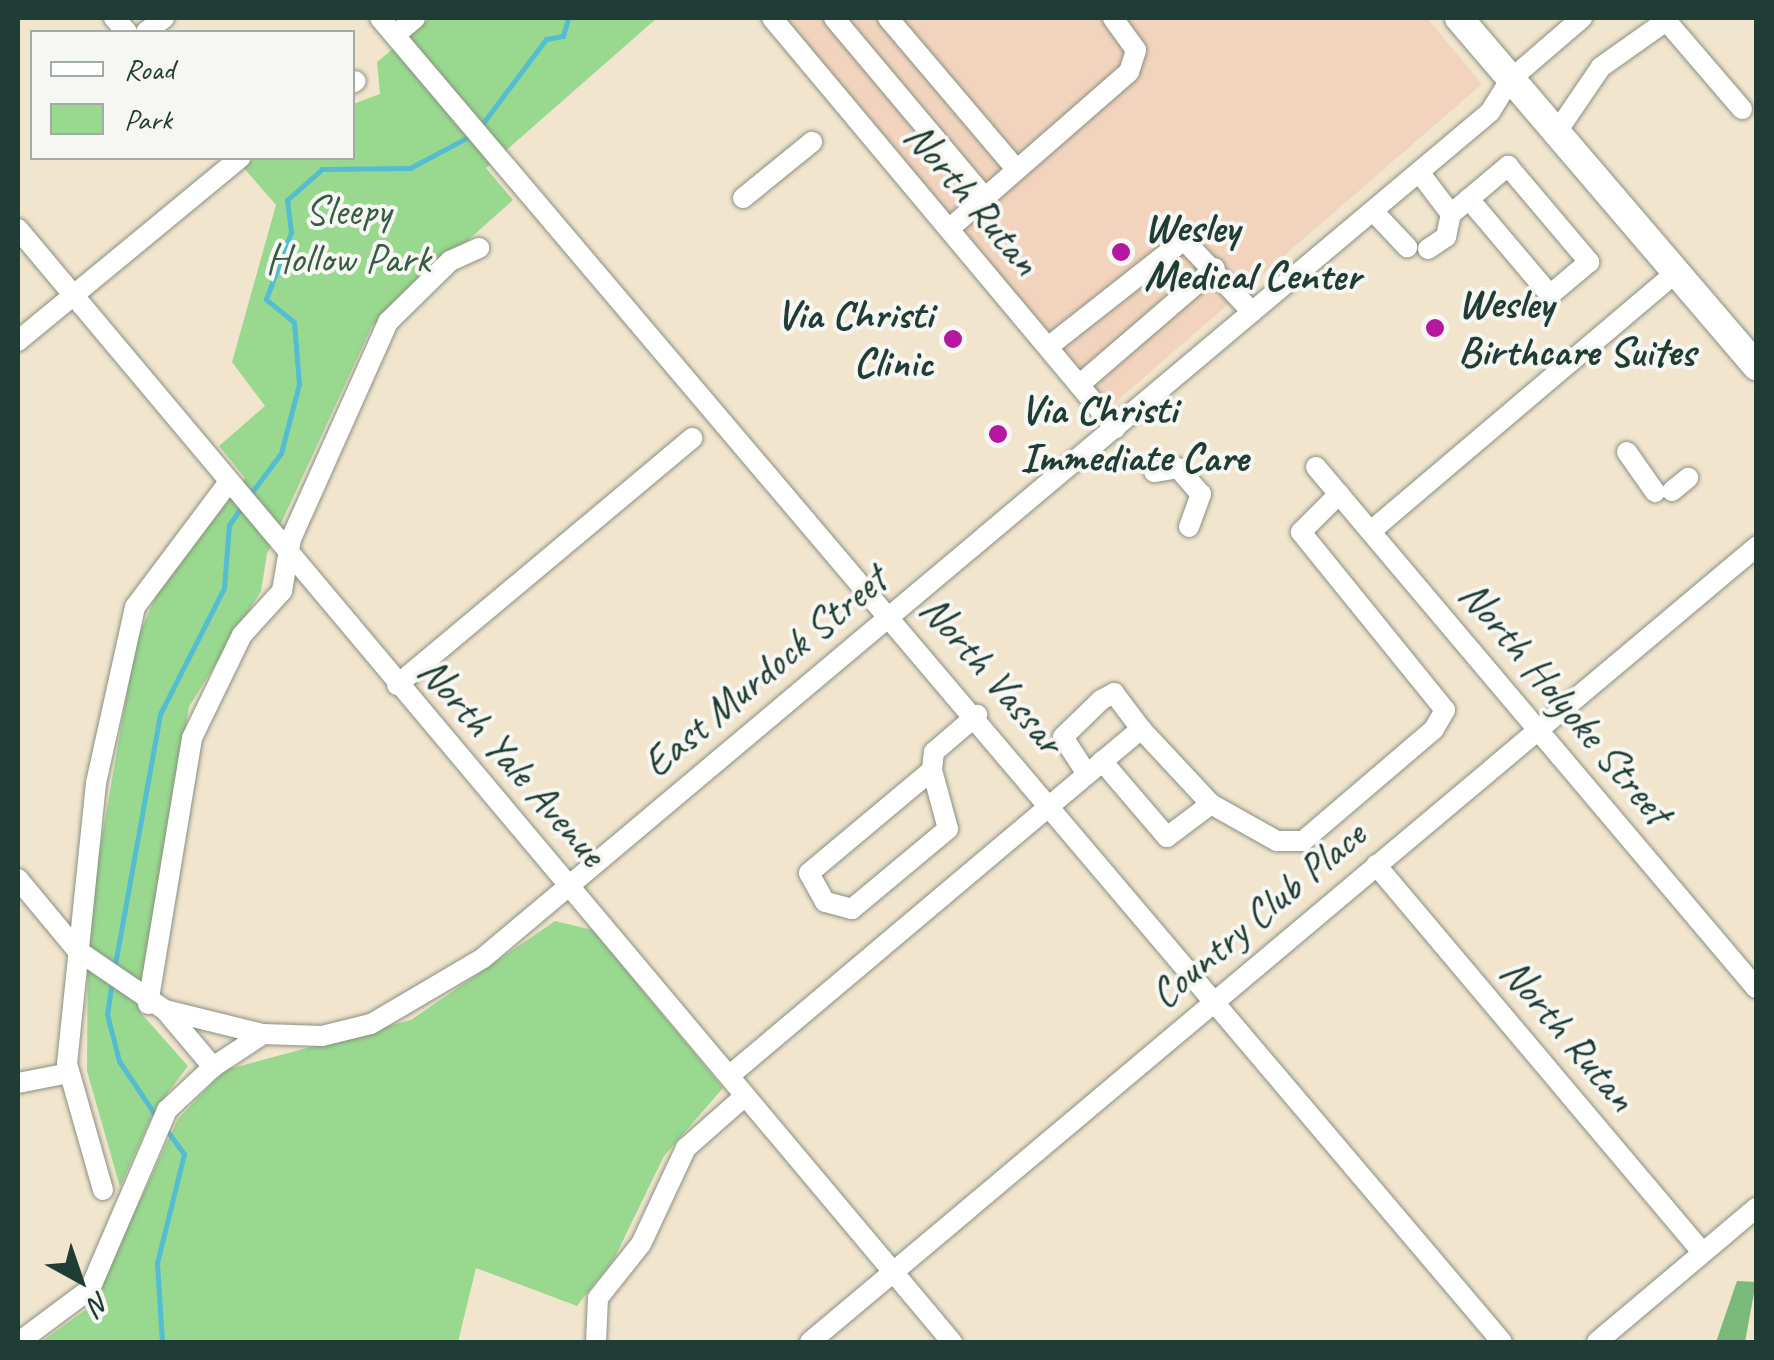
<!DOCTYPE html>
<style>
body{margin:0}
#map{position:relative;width:1774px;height:1360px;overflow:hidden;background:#f2e5ce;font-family:Caveat,sans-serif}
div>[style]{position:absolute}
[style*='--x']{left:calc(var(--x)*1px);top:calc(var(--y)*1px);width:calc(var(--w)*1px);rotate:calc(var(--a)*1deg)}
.built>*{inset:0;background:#f2d4be}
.green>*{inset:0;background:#99d98f}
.forest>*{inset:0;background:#7ab97a}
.stream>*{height:5px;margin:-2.5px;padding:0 2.5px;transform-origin:2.5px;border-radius:2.5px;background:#54bdd1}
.roads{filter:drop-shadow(0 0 2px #889181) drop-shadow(0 0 2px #889181)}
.minor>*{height:20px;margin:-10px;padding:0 10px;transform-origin:10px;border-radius:10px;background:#fff}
.major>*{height:28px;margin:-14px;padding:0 14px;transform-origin:14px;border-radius:14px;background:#fff}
.dots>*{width:28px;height:28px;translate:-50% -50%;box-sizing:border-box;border:5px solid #f6f6f2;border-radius:50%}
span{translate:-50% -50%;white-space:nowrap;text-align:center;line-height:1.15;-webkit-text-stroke:8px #f6f6f2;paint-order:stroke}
.street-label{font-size:42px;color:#1f3d34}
.park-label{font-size:42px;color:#375c46}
.poi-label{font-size:42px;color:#1f3d34;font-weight:700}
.left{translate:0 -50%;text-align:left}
.right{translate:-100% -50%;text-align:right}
.frame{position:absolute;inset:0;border:20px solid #1f3d34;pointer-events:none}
.legend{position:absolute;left:30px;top:30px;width:325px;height:130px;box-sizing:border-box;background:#f6f6f2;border:2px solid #a0aca6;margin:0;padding:12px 18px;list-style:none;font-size:30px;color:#1f3d34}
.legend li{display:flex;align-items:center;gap:20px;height:50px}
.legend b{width:50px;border:2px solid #a0aca6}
.north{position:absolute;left:30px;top:1230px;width:100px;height:100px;-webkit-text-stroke:8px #f6f6f2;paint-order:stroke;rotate:140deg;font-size:28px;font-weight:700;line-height:40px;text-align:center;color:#1f3d34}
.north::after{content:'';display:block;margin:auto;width:35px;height:45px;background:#1f3d34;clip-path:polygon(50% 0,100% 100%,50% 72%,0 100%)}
</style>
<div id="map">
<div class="built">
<div style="clip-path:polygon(758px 18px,1427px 18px,1482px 84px,1095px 420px)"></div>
</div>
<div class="green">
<div style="clip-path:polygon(430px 18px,657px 18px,486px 168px,513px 200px,372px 326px,267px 554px,261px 591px,189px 707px,140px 1012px,188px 1066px,154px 1111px,120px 1187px,87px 1071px,88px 918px,136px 641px,161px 585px,245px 478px,219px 446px,265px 406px,232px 362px,276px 205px,243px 167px,255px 158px,352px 158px,353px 104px,380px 94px,377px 62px)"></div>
<div style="clip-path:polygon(555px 921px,593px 930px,723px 1088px,664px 1156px,614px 1259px,577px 1306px,476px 1268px,458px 1342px,41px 1342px,91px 1306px,178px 1119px,225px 1070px,411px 1020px)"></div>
</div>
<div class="forest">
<div style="clip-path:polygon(1737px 1281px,1756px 1282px,1745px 1342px,1716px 1342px)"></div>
</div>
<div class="stream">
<div style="--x:480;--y:127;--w:110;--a:-53.1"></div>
<div style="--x:546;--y:39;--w:17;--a:-10"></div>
<div style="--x:563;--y:36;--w:19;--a:-74"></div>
<div style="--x:249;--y:496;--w:54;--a:-53.3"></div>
<div style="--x:281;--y:453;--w:71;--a:-75.4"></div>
<div style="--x:299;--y:384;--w:62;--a:-94.6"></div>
<div style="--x:294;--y:322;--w:36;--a:-141"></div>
<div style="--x:266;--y:299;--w:72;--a:-69.5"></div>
<div style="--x:291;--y:232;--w:32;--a:-97"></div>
<div style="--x:287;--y:200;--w:47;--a:-41.5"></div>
<div style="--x:322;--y:169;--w:88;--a:-0.7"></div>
<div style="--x:410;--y:168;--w:70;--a:-28"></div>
<div style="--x:114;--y:970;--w:260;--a:-79.8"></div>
<div style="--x:160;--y:714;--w:141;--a:-63.1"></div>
<div style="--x:224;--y:588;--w:63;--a:-85.5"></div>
<div style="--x:229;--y:525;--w:24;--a:-55"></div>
<div style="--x:112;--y:980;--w:34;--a:98"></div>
<div style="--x:107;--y:1014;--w:49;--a:75.7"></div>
<div style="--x:119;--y:1061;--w:70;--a:56.1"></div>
<div style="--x:162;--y:1342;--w:79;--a:-93.6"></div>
<div style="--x:157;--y:1263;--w:112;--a:-76.1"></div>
<div style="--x:184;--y:1154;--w:32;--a:-126"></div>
</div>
<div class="roads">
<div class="minor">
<div style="--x:114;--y:18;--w:19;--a:47"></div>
<div style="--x:380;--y:18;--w:1735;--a:49.72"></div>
<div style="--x:772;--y:18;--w:535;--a:50.08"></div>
<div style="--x:834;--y:18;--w:235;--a:50"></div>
<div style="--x:888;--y:18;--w:199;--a:49.7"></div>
<div style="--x:1664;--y:18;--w:120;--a:49.4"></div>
<div style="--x:146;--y:32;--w:23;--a:-38"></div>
<div style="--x:395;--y:35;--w:26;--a:-40"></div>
<div style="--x:352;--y:83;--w:4;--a:-27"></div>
<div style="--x:1556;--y:133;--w:80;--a:-55.7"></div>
<div style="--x:1601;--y:67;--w:80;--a:-35.3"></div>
<div style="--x:1419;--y:172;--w:53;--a:52.7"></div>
<div style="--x:1451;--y:214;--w:75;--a:-40.1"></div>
<div style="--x:1508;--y:166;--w:126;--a:49.8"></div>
<div style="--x:1589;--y:262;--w:51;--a:139.8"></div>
<div style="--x:1550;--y:295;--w:126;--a:-130.2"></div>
<div style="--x:743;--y:198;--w:89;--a:-39.1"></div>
<div style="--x:1373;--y:211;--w:50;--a:46.6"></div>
<div style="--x:18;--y:229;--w:1453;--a:50"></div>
<div style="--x:949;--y:229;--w:239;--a:-41.1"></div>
<div style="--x:1129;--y:72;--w:23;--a:-72"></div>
<div style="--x:1136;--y:50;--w:39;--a:-126"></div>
<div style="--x:1428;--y:249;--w:22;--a:-34"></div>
<div style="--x:1446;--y:237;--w:24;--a:-78"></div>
<div style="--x:18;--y:341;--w:288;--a:-39.5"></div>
<div style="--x:1048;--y:347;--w:173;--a:-38.2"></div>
<div style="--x:1184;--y:240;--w:99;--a:46.6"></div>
<div style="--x:1079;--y:385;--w:179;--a:-40.7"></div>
<div style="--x:1627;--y:452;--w:49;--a:55"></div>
<div style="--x:1316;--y:467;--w:682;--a:49.82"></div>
<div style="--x:1154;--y:472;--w:24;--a:-9"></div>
<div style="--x:1178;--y:468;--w:35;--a:49"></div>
<div style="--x:1201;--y:494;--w:35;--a:110"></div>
<div style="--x:1672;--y:491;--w:21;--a:-39"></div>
<div style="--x:1371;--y:531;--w:400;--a:-40.3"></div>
<div style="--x:397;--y:685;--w:385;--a:-39.9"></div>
<div style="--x:1102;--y:761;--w:100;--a:49.5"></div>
<div style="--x:1167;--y:837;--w:55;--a:-36.9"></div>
<div style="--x:932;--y:770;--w:61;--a:74.8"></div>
<div style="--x:948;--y:829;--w:125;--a:140.2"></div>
<div style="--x:852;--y:909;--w:28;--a:-165"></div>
<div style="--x:825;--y:902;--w:33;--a:-119"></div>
<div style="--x:809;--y:873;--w:160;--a:-39.9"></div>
<div style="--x:932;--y:770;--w:18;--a:-84"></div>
<div style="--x:934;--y:752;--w:57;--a:-40.7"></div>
<div style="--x:1087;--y:774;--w:44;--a:-123"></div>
<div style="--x:1063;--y:737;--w:53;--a:-44.2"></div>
<div style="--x:1101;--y:700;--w:15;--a:-28"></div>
<div style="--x:1114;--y:693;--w:45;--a:53.1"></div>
<div style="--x:1376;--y:865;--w:507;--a:49.88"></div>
<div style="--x:18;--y:879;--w:92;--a:50.3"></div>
<div style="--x:77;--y:950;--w:107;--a:34.3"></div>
<div style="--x:165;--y:1010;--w:75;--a:49.9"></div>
<div style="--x:148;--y:1004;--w:270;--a:-80.6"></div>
<div style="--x:192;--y:738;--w:114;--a:-64.1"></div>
<div style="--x:242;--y:635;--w:59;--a:-47.7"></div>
<div style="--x:282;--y:591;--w:53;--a:-80.2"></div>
<div style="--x:291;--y:539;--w:238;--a:-65.9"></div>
<div style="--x:388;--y:322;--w:87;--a:-44.5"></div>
<div style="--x:450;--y:261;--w:32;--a:-24"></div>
<div style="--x:165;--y:1010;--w:101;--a:13.8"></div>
<div style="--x:729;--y:1076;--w:539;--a:-40.11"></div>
<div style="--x:1141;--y:729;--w:103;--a:47"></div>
<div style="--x:1211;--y:804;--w:76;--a:29.3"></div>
<div style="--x:1277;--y:841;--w:26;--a:0"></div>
<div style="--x:1303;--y:841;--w:172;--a:-40.5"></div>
<div style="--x:1434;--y:729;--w:22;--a:-60"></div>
<div style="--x:1445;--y:710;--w:229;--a:-129"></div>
<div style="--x:1301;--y:532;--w:54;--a:-45"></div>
<div style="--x:18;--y:1083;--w:52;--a:-11.1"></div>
<div style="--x:103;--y:1190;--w:131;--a:-105.9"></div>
<div style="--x:67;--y:1064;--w:282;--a:-84.1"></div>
<div style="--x:96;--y:783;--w:180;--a:-77.5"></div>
<div style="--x:135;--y:607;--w:155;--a:-53.1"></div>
<div style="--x:19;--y:1342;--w:89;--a:-36.7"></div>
<div style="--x:90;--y:1289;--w:195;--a:-66.7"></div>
<div style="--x:167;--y:1110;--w:63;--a:-43.1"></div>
<div style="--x:213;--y:1067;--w:60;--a:-33.4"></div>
<div style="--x:263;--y:1034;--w:59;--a:1.9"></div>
<div style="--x:322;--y:1036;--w:50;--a:-13.8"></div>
<div style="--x:371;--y:1024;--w:130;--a:-30.5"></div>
<div style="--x:483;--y:958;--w:1315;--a:-40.03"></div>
<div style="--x:1490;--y:112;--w:39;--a:-58"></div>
<div style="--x:1511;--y:79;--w:94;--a:-40.7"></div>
<div style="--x:596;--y:1342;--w:44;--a:-87.4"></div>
<div style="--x:598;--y:1298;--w:69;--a:-51.5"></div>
<div style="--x:641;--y:1244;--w:106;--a:-64.9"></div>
<div style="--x:686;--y:1148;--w:79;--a:-41.4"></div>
<div style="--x:810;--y:1342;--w:1236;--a:-40.04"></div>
<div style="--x:1597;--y:1342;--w:208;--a:-40.1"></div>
</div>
<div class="major">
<div style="--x:1459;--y:18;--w:458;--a:49.5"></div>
</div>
</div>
<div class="dots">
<div style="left:1121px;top:252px;background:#b5179e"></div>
<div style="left:1435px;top:328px;background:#b5179e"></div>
<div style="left:953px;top:339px;background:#b5179e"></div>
<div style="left:998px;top:434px;background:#b5179e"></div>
</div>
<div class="street-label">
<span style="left:972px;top:199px;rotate:50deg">North Rutan</span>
<span style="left:765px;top:672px;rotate:-40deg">East Murdock Street</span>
<span style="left:992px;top:675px;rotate:49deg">North Vassar</span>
<span style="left:1565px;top:703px;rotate:50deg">North Holyoke Street</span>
<span style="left:512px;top:762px;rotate:49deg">North Yale Avenue</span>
<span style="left:1258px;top:915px;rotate:-40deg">Country Club Place</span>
<span style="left:1568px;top:1035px;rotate:50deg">North Rutan</span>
</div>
<div class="park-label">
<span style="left:348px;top:235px">Sleepy<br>Hollow Park</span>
</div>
<div class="poi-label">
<span class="left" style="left:1144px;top:252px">Wesley<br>Medical Center</span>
<span class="left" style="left:1458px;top:328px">Wesley<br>Birthcare Suites</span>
<span class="right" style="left:933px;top:339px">Via Christi<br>Clinic</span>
<span class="left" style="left:1020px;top:434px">Via Christi<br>Immediate Care</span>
</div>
<div class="frame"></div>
<ul class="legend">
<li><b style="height:12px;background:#fff"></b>Road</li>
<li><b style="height:28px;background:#99d98f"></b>Park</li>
</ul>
<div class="north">N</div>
</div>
